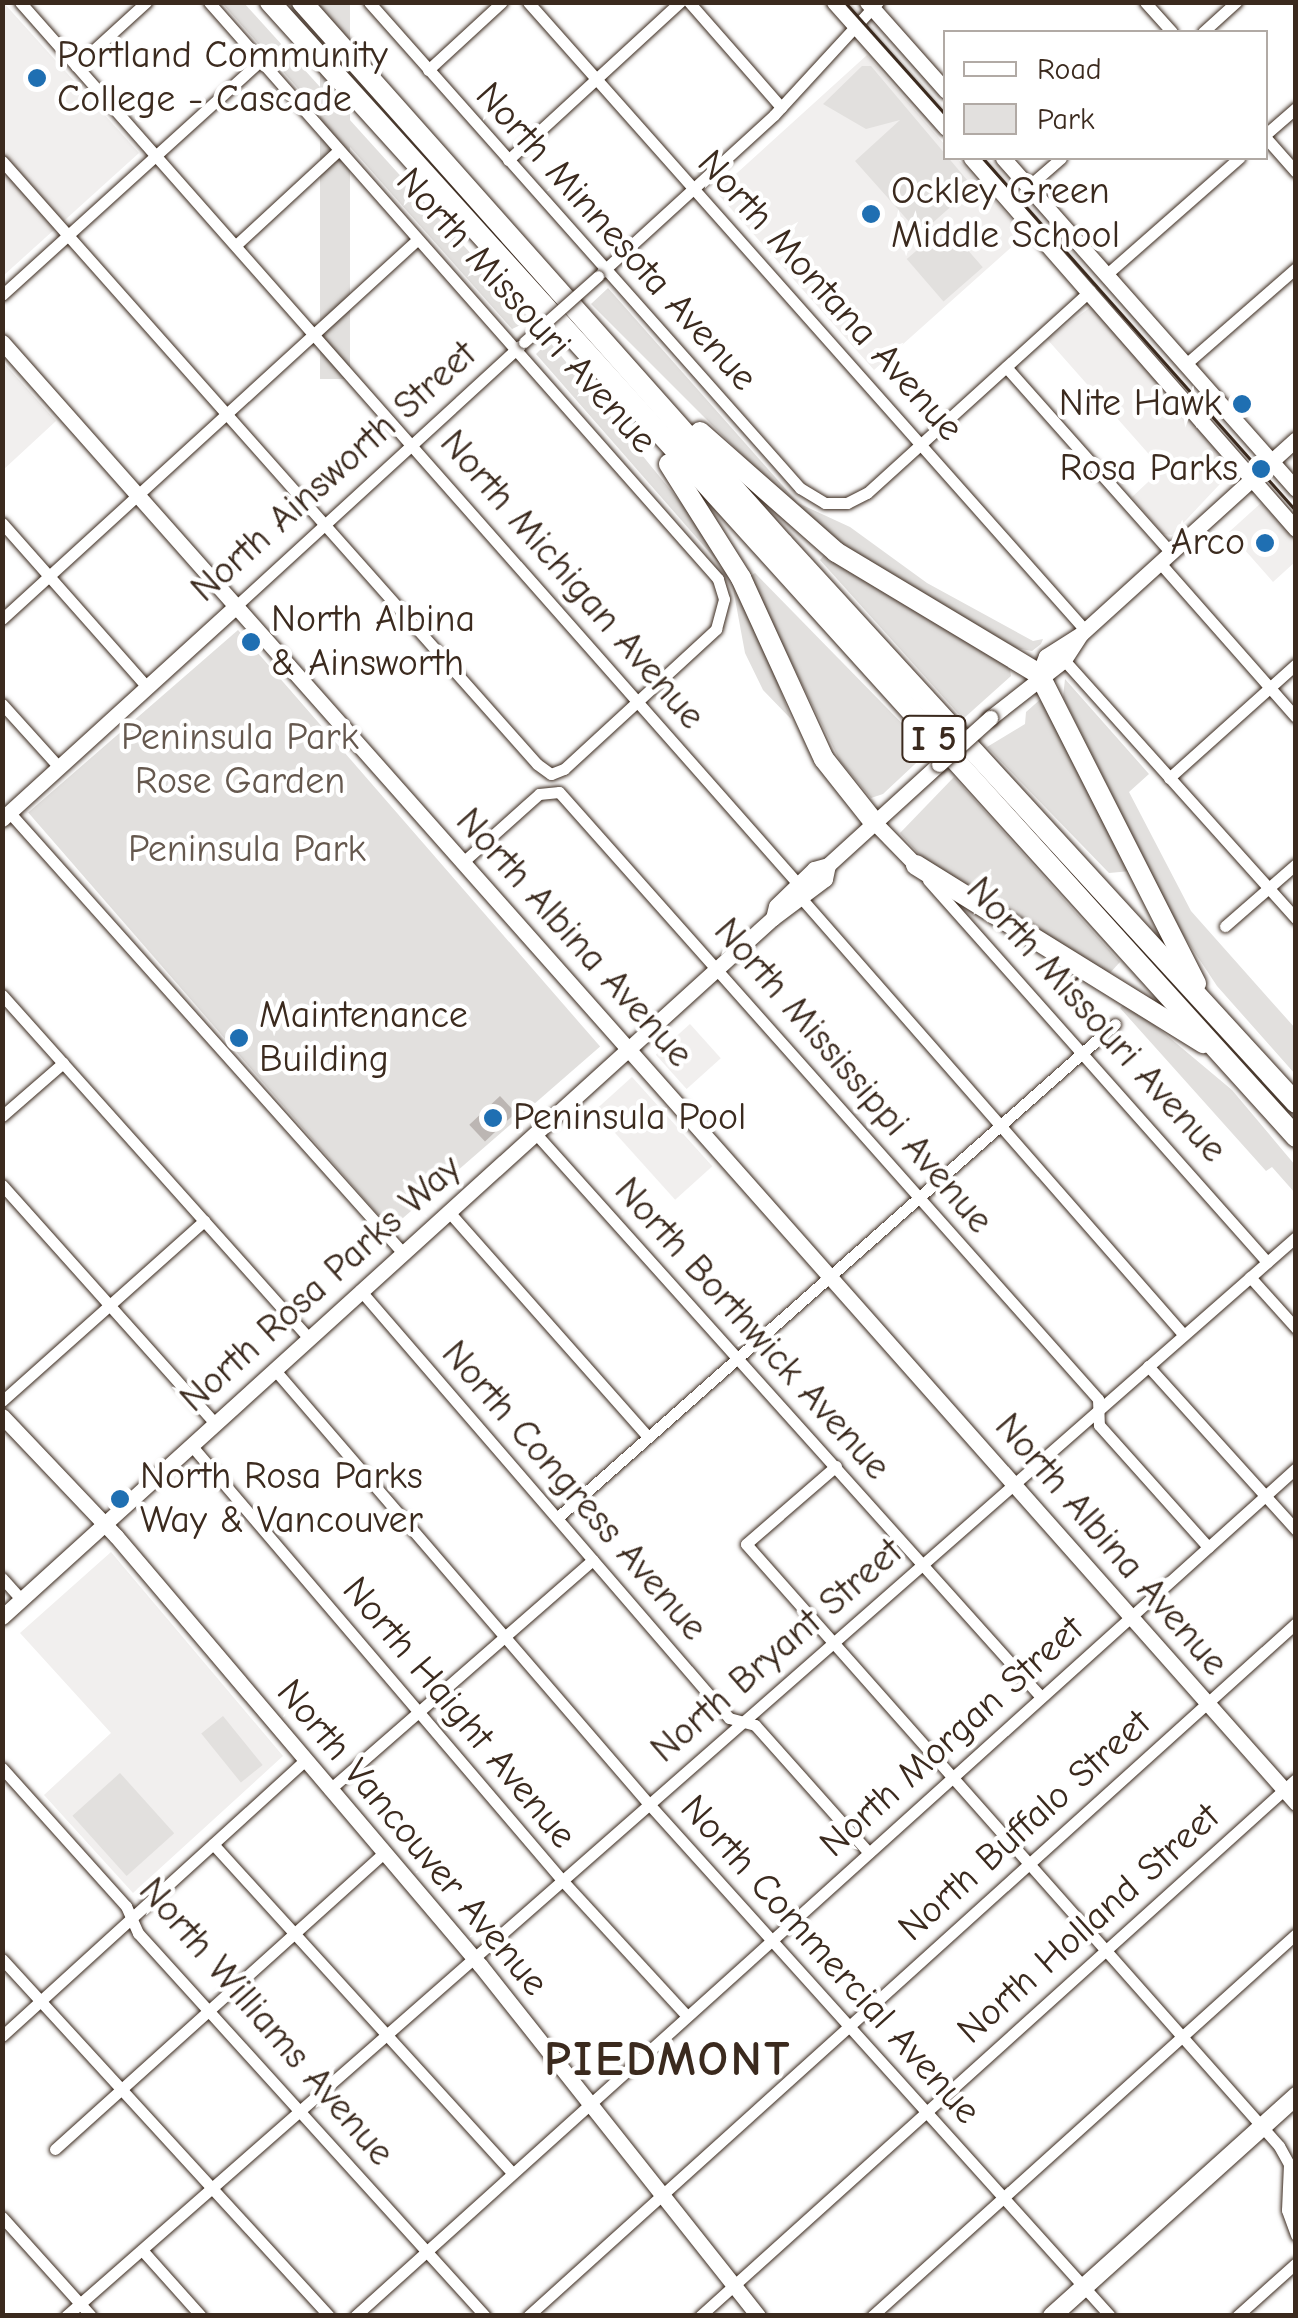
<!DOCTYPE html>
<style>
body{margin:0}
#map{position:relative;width:1298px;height:2318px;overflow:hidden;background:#fff;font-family:"Comic Neue",sans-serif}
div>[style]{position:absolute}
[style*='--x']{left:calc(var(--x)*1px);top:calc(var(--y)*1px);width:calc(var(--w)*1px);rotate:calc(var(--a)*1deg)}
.built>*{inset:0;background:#f1efee;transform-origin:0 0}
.green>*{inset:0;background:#e2e0de;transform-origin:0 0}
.water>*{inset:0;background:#bcb6b3;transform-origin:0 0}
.roads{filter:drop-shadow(0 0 2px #3b2a1e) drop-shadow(0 0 2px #3b2a1e)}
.street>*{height:11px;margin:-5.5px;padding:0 5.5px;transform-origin:5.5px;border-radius:5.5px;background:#fff}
.secondary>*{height:15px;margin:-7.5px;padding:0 7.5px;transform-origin:7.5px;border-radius:7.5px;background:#fff}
.primary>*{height:18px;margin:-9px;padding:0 9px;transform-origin:9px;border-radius:9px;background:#fff}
.highway>*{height:20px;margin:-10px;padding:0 10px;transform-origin:10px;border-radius:10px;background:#fff}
.tram>*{height:2.5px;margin:-1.25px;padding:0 1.25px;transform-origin:1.25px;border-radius:1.25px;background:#3b2a1e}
.bridges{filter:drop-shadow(0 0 2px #3b2a1e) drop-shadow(0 0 2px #3b2a1e)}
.street-bridge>*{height:11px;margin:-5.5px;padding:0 5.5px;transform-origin:5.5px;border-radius:5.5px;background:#fff}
.secondary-bridge>*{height:15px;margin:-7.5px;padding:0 7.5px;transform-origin:7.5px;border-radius:7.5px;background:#fff}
.dots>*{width:28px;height:28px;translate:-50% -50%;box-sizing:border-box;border:5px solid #fff;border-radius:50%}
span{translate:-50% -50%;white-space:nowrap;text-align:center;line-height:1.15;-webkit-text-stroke:9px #fff;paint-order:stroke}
.shield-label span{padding:2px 8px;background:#fff;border:2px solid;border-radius:8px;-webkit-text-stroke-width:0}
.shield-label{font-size:35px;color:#3b2a1e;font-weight:700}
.poi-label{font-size:38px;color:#3b2a1e}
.left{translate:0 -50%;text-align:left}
.right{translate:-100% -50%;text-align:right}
.street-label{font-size:38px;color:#3b2a1e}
.park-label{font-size:38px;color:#65584e}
.district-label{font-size:48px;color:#3b2a1e;font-weight:700;letter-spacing:2.5px}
.frame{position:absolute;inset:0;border:5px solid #3b2a1e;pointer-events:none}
.legend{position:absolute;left:943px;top:30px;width:325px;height:130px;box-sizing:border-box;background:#fff;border:2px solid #b1aaa5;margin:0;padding:12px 18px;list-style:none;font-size:30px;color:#3b2a1e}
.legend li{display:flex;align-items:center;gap:20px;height:50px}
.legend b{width:50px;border:2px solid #b1aaa5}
</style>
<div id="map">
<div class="built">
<div style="clip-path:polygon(3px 2px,139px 153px,3px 276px,2px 3px)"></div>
<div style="clip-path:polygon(867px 55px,945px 145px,946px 158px,957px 158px,1025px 235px,874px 370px,716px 192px)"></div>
<div style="clip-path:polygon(1092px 306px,1235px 468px,1172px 535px,1163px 534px,1132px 497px,1162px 469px,1047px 339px)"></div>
<div style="clip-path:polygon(3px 362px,56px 421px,3px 470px,2px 470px)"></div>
<div style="clip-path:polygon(1261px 503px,1295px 539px,1295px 562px,1273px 582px,1229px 532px)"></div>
<div style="left:690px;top:1024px;width:46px;height:46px;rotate:48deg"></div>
<div style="left:632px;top:1077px;width:120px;height:50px;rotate:48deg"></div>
<div style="clip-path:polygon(111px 1552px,283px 1756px,133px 1893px,44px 1795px,111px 1733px,20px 1633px)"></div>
</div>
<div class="green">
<div style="clip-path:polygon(222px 3px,244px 3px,531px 320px,512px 329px)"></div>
<div style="left:320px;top:3px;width:30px;height:376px"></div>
<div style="clip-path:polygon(862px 66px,871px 66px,973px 187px,920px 234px,855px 161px,900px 120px,866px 129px,823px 104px)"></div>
<div style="left:946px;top:225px;width:56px;height:52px;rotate:49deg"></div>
<div style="clip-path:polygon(608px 288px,798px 503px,850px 527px,927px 583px,1033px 641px,1043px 639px,1041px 644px,1032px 651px,1010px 647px,822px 535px,591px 304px)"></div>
<div style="clip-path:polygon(549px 341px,717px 547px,769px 659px,791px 719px,763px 690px,745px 653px,731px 577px,536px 354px)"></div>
<div style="clip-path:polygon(825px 554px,1009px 663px,1011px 676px,963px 719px,820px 560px)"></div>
<div style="clip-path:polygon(755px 573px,929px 751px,883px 794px,871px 798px,840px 761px,749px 577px)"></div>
<div style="left:238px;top:630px;width:552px;height:278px;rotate:49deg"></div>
<div style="clip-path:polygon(1065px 679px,1149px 774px,1129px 792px,1191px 911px,1295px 1028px,1295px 1074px,1217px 986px,1180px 930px,1063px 697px)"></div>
<div style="clip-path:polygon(1043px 697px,1131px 871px,1109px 873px,987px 747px,1025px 724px,1026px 712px)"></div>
<div style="clip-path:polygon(954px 777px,1120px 962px,1110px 973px,979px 897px,925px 861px,900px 833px)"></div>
<div style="clip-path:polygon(1127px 1002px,1232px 1090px,1295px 1165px,1295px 1193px,1272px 1167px,1266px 1171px,1120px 1008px)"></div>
<div style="left:223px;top:1716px;width:63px;height:28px;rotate:51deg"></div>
<div style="left:120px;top:1773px;width:81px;height:64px;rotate:48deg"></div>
</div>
<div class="water">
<div style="left:500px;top:1096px;width:23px;height:42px;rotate:47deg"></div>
</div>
<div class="roads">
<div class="street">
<div style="--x:20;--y:2;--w:1176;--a:48.58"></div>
<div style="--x:369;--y:2;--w:650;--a:48.43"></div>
<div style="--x:800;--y:488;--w:29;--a:31"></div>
<div style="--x:825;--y:503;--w:22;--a:0"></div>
<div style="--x:847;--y:503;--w:22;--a:-27"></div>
<div style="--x:867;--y:493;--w:301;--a:-42.2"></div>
<div style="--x:528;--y:2;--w:839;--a:48.43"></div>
<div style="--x:689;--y:2;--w:140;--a:48.8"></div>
<div style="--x:1145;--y:2;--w:40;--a:48"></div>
<div style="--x:1203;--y:32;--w:45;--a:-42.3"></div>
<div style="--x:76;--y:66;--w:95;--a:-42.4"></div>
<div style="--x:428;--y:70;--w:100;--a:-42.6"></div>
<div style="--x:1266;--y:134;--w:40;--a:-41"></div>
<div style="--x:1266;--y:138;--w:45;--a:48.6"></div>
<div style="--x:508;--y:160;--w:234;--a:-42.6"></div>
<div style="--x:2;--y:161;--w:806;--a:48.42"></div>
<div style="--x:537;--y:764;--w:17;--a:36"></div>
<div style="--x:551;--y:774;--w:14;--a:-21"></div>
<div style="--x:564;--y:769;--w:207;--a:-42.6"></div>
<div style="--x:716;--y:629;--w:31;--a:-75"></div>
<div style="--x:724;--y:599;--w:21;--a:-107"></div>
<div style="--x:718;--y:579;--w:769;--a:-131.42"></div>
<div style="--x:1030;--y:185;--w:41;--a:-41.1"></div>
<div style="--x:236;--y:245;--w:140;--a:-42.7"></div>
<div style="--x:601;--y:273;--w:234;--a:-42.4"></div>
<div style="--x:774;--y:115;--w:154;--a:-47.4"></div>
<div style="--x:1107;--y:274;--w:176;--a:-41.3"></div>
<div style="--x:2;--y:295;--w:348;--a:-42.2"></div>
<div style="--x:1187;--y:363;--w:145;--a:-41.1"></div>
<div style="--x:1006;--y:367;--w:249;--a:48.4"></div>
<div style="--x:2;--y:523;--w:219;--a:48.5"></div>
<div style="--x:1160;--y:563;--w:205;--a:48.6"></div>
<div style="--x:236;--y:606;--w:385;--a:-42.5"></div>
<div style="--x:2;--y:619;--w:563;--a:-42.41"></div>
<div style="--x:1064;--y:660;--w:348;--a:48.1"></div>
<div style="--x:2;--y:704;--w:85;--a:47.9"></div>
<div style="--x:1169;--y:778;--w:171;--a:-41.9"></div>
<div style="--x:9;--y:812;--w:591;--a:48.22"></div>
<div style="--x:463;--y:862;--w:102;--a:-41.8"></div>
<div style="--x:539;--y:794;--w:20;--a:-6"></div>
<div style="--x:559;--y:792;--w:812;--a:48.4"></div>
<div style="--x:1098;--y:1399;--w:26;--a:88"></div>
<div style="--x:1099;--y:1425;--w:164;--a:48.2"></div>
<div style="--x:928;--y:880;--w:511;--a:48.41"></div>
<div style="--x:802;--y:899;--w:578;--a:48.79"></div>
<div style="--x:1225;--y:926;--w:94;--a:-41.1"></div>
<div style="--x:2;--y:995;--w:460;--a:48.2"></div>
<div style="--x:2;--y:1116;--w:81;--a:-41"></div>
<div style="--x:537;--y:1135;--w:755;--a:48.11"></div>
<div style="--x:2;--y:1185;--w:319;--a:48.2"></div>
<div style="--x:449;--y:1212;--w:300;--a:48.5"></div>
<div style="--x:1250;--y:1277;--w:69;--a:48"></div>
<div style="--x:360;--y:1290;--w:565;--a:49.23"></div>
<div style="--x:729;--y:1718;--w:27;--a:15"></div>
<div style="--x:755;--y:1725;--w:171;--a:48.3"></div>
<div style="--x:1148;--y:1366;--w:221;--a:47.9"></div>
<div style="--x:274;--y:1369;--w:573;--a:49.25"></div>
<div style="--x:648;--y:1803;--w:690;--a:47.99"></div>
<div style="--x:2;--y:1401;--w:271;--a:-41.7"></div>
<div style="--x:191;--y:1445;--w:570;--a:49.55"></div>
<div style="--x:561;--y:1879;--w:186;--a:47.4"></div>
<div style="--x:836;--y:1466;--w:119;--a:139.1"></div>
<div style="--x:746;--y:1544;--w:804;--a:48.48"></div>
<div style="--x:1279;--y:2146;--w:21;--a:61"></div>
<div style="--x:1289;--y:2164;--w:46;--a:92.5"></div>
<div style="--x:1287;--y:2210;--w:27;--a:70"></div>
<div style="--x:557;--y:1518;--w:745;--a:-41.52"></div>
<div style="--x:2;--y:1578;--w:30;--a:48"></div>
<div style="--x:2;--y:1768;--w:186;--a:48.1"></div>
<div style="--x:126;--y:1906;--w:30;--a:66"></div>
<div style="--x:138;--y:1933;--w:517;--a:47.82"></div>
<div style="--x:329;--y:1790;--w:350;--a:-41.1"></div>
<div style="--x:213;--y:1844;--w:445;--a:47.7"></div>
<div style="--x:2;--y:1959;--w:484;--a:47.5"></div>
<div style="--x:2;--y:2036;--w:408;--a:-42.3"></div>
<div style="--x:55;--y:2149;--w:441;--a:-42"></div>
<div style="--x:2;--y:2217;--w:133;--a:48"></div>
<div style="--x:142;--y:2250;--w:89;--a:48.2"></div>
<div style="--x:66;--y:2316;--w:1636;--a:-41.26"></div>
<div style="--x:355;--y:2316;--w:1267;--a:-42.02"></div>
<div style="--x:528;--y:2316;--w:1034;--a:-42.06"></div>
<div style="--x:700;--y:2316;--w:802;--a:-42.02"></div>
<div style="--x:872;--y:2316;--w:571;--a:-42.02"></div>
<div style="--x:1237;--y:2316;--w:79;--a:-41.9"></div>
</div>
<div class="secondary">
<div style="--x:834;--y:2;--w:169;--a:48.4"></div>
<div style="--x:867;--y:2;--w:119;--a:48.4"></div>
<div style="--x:971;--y:158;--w:493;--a:48.8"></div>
<div style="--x:1003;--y:158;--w:442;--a:48.5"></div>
<div style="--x:2;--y:342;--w:1952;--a:48.47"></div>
<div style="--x:1039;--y:674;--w:19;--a:-69"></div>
<div style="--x:1046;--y:656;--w:41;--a:-32.2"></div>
<div style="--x:1081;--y:634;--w:290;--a:-42.2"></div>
<div style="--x:990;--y:718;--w:94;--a:-38.1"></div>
<div style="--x:1064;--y:660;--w:31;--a:-57"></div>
<div style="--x:2;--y:819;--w:316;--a:-42.3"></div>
<div style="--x:874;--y:822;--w:60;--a:45.7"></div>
<div style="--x:773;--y:918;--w:12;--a:-76"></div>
<div style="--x:776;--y:906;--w:53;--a:-44.2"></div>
<div style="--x:814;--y:869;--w:15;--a:-16"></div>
<div style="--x:828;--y:865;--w:150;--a:-42.3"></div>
<div style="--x:2;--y:1416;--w:166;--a:46.5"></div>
<div style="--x:116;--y:1536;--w:563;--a:49.69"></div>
<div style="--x:480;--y:1965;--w:448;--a:51.6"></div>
<div style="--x:2;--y:1617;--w:1041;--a:-42.2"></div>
<div style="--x:773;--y:918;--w:65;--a:-36.9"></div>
<div style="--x:825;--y:879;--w:14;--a:-78"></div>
</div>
<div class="primary">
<div style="--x:1052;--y:2316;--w:329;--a:-42"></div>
</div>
<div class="highway">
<div style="--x:270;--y:2;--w:1530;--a:47.89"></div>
<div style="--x:302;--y:2;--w:724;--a:48.36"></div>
<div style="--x:783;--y:543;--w:759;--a:47.51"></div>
<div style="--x:700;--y:432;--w:181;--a:41.4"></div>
<div style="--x:836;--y:552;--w:237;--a:31"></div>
<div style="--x:1039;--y:674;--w:347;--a:63.1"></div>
<div style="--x:669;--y:464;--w:135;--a:57.7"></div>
<div style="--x:741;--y:578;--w:199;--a:65.4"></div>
<div style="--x:824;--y:759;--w:80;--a:51.6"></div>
<div style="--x:916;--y:865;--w:338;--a:31.8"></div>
</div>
</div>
<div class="tram">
<div style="--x:845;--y:2;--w:152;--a:48.2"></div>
<div style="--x:983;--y:158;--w:471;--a:48.4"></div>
</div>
<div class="bridges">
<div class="street-bridge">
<div style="--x:524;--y:342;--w:99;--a:-41.7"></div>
</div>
<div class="secondary-bridge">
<div style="--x:939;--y:764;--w:69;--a:-42"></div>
</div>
</div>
<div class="dots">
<div style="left:37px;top:78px;background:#1f6fb2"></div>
<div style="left:871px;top:214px;background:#1f6fb2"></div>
<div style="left:1242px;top:404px;background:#1f6fb2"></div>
<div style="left:1261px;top:469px;background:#1f6fb2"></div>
<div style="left:1265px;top:543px;background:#1f6fb2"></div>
<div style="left:251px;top:642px;background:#1f6fb2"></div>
<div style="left:239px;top:1038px;background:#1f6fb2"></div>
<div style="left:493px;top:1118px;background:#1f6fb2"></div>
<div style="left:120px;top:1499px;background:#1f6fb2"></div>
</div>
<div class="shield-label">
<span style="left:934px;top:739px">I 5</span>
</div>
<div class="poi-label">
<span class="left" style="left:57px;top:78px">Portland Community<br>College - Cascade</span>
<span class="left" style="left:891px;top:214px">Ockley Green<br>Middle School</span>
<span class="right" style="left:1222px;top:404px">Nite Hawk</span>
<span class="right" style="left:1238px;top:469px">Rosa Parks</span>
<span class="right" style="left:1245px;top:543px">Arco</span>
<span class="left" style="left:271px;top:642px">North Albina<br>&amp; Ainsworth</span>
<span class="left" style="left:259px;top:1038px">Maintenance<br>Building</span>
<span class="left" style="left:513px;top:1118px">Peninsula Pool</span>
<span class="left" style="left:140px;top:1499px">North Rosa Parks<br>Way &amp; Vancouver</span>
</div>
<div class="street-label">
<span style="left:616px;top:237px;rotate:48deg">North Minnesota Avenue</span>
<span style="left:830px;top:296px;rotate:48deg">North Montana Avenue</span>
<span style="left:526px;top:311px;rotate:48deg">North Missouri Avenue</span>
<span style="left:334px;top:472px;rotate:-42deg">North Ainsworth Street</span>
<span style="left:572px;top:580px;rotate:49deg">North Michigan Avenue</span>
<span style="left:574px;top:938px;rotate:48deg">North Albina Avenue</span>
<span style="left:1096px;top:1020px;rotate:48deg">North Missouri Avenue</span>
<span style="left:853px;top:1076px;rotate:49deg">North Mississippi Avenue</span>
<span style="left:321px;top:1284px;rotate:-42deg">North Rosa Parks Way</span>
<span style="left:752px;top:1329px;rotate:48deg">North Borthwick Avenue</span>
<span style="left:574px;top:1491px;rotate:49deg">North Congress Avenue</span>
<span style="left:1111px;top:1545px;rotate:49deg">North Albina Avenue</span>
<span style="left:777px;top:1651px;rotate:-41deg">North Bryant Street</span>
<span style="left:459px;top:1713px;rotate:50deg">North Haight Avenue</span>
<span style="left:952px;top:1737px;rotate:-42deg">North Morgan Street</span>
<span style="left:1025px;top:1826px;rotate:-42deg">North Buffalo Street</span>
<span style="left:412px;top:1838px;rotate:50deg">North Vancouver Avenue</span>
<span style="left:1089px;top:1924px;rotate:-42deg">North Holland Street</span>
<span style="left:830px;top:1960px;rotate:48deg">North Commercial Avenue</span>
<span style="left:266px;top:2022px;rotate:49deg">North Williams Avenue</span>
</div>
<div class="park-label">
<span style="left:240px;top:760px">Peninsula Park<br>Rose Garden</span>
<span style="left:247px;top:850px">Peninsula Park</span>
</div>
<div class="district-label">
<span style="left:668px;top:2060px">PIEDMONT</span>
</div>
<div class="frame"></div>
<ul class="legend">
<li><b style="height:12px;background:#fff"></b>Road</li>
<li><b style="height:28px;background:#e2e0de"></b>Park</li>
</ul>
</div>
